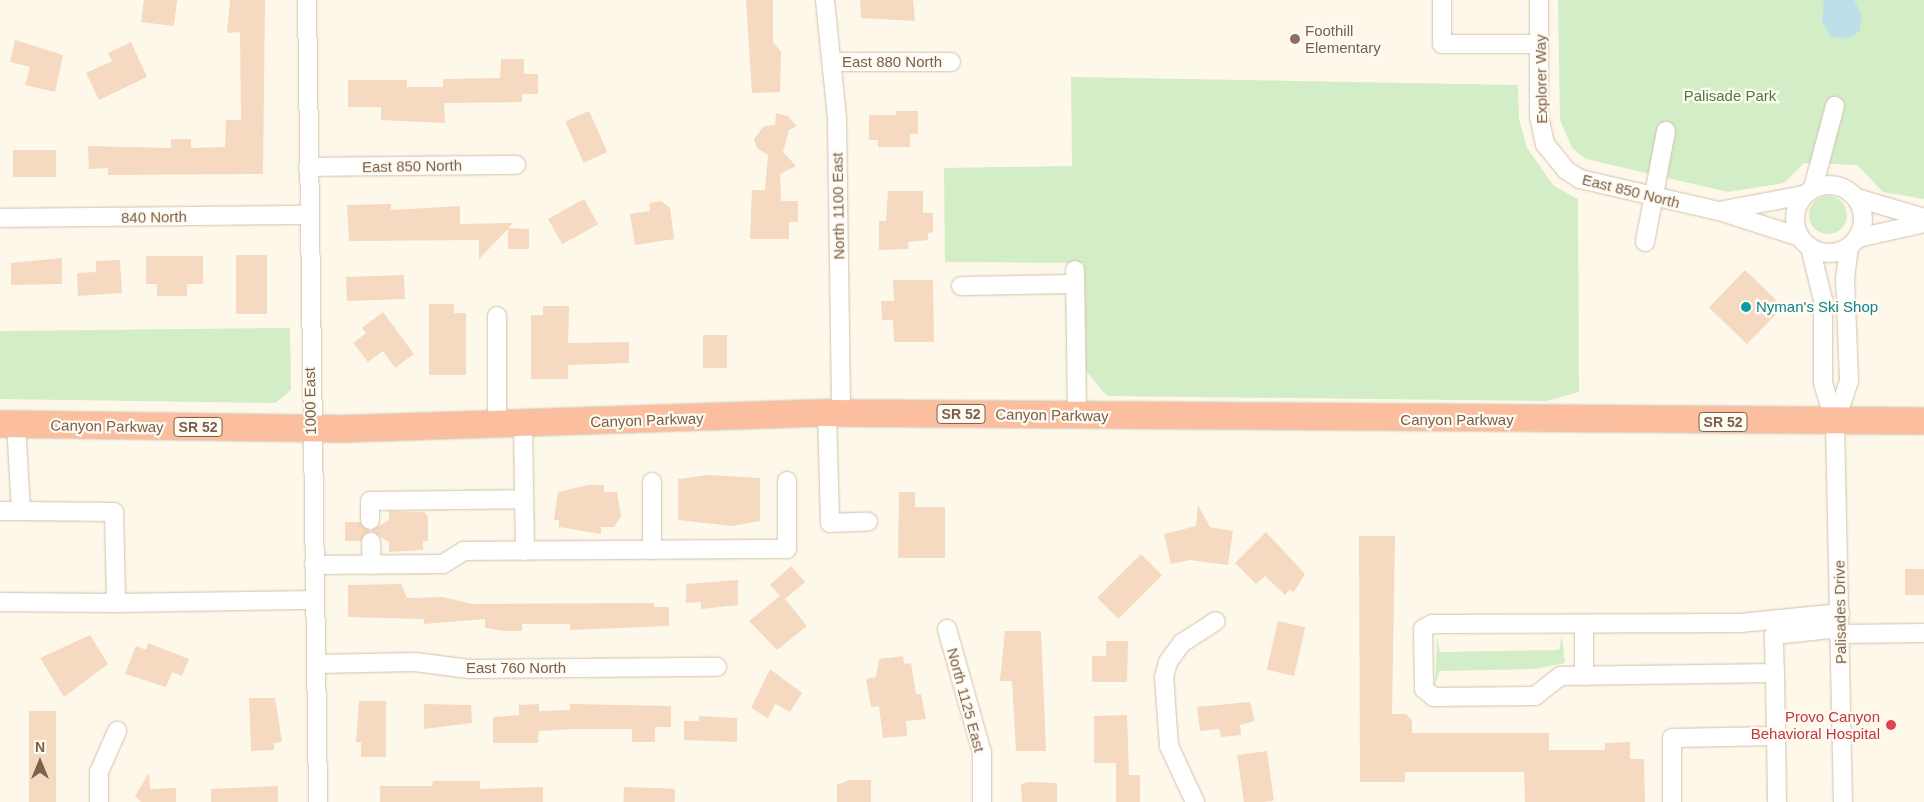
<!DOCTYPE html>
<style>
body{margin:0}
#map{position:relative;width:1924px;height:802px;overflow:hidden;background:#fef8ea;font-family:Arial,sans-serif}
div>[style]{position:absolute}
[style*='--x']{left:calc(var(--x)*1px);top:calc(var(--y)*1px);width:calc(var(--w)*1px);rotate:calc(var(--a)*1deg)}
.green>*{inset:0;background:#d3edc6}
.round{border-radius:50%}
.water>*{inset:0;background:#bcdfea}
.building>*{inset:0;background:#f5d9c0;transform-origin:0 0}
.roads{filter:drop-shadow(0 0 1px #d2c1ae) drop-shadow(0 0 1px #d2c1ae)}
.minor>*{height:18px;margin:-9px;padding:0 9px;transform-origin:9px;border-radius:9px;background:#fff}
.minor>.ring{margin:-9px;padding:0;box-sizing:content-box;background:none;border:18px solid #fff;border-radius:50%}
.highway>*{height:26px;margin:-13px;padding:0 13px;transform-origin:13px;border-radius:13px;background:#fbbe9e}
.dots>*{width:14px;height:14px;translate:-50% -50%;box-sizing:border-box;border:2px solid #fffbf2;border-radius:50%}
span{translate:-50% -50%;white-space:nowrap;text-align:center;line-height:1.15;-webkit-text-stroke:4.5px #fffbf2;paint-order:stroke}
.shield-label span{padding:1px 4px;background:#fffbf2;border:1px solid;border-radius:4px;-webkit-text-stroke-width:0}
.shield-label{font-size:14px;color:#7b604a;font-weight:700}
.education-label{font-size:15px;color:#785e54}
.left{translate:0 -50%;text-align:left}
.street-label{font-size:15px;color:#7b604a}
.park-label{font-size:15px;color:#4c7b3f}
.culture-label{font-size:15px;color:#0d838f}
.health-label{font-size:15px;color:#be3a42}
.right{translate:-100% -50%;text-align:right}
.north{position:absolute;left:15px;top:737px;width:50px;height:50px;-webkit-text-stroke:4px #fffbf2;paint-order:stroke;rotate:0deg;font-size:14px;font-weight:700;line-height:20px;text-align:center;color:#7b604a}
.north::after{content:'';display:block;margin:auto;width:18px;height:22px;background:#7b604a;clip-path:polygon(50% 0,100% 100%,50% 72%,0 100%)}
</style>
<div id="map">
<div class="green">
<div style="clip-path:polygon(1558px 0,1924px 0,1924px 199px,1883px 192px,1857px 165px,1804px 163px,1784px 183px,1728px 192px,1586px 159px,1572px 148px,1560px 120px)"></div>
<div style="clip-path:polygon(1071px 77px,1518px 85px,1519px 119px,1527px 148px,1554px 186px,1578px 199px,1579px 392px,1547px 401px,1107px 396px,1086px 371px,1084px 263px,945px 262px,944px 168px,1072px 166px)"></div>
<div class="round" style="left:1809px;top:196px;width:38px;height:38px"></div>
<div style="clip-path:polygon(290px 328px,291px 390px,275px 403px,0 399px,0 331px)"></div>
<div style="clip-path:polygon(1437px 636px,1440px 652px,1559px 650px,1562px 636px,1565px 663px,1536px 669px,1440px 671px,1435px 685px)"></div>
</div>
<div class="water">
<div style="clip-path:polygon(1824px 0,1854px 0,1862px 16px,1859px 31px,1850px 38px,1831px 37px,1822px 22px)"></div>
</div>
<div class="building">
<div style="clip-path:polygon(144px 0,177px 0,174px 26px,141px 22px)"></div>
<div style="clip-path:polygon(230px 0,265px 0,263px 174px,108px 175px,108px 168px,89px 169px,88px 146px,171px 148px,171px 139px,191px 139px,191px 148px,225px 147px,226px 120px,241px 120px,240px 32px,227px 33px)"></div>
<div style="clip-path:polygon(746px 0,773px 0,773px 42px,781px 52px,780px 92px,752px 93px)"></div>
<div style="clip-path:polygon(860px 0,913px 0,915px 21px,861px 18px)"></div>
<div style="clip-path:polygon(15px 40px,63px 55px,55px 92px,25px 85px,30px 67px,10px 62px)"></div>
<div style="clip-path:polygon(131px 42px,147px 77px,99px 100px,86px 73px,112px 61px,108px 53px)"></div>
<div style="clip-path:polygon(501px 59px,524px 59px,524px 74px,538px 74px,538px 94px,522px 94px,522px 102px,444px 103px,445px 123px,381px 120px,381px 107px,348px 107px,348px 80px,407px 80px,407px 87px,443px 87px,443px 79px,500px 78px)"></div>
<div style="left:589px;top:111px;width:45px;height:26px;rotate:66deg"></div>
<div style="clip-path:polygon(896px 111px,918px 111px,918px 134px,910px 134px,910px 147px,878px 147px,878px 140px,869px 140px,869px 115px,896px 115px)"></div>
<div style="clip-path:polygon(776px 113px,788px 116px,797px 126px,789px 130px,783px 152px,796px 166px,780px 174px,781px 201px,798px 201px,798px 222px,789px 222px,789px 239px,750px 239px,752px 190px,765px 190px,768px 155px,757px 148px,754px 139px,764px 126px,775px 125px)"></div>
<div style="left:13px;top:150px;width:43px;height:27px"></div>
<div style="clip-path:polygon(888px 191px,923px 191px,923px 213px,933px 213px,933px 232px,928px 233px,928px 240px,908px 242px,909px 249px,879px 250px,879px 221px,886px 221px)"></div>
<div style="left:584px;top:199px;width:29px;height:41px;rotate:61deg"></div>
<div style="clip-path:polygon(661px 201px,670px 208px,674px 239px,635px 245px,630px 214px,650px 211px,649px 203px)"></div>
<div style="clip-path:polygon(391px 204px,391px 210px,460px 206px,460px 224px,513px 223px,508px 228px,529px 229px,529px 249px,508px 249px,508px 229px,479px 259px,479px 240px,349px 241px,347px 205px)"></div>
<div style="left:236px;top:255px;width:31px;height:59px"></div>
<div style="clip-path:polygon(146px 256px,203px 256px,203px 284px,187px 284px,187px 296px,157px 296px,157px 284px,146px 284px)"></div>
<div style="clip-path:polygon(62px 258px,62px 284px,11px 285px,11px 263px)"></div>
<div style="clip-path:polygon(120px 260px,122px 293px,78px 296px,77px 273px,96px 272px,96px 261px)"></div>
<div style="left:1745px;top:270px;width:53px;height:52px;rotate:44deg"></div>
<div style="left:404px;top:275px;width:24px;height:58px;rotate:88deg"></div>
<div style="clip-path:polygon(893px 280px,933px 280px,934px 342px,894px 342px,893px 320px,882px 320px,881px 301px,894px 301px)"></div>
<div style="clip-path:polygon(429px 304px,454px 304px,454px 313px,466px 313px,466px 375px,429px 375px)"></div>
<div style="clip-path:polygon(543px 306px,569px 306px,568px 343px,629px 342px,629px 363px,568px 365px,568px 379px,531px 379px,531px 315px,543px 315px)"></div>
<div style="clip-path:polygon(383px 312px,414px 354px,395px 368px,383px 351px,368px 362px,353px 343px,366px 333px,362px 328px)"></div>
<div style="left:703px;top:335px;width:24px;height:33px"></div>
<div style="clip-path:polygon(708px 475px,760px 478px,760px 521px,732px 526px,678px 520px,678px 479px)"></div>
<div style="clip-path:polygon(588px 485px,604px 485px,604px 492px,617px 492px,621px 516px,614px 527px,601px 527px,601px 534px,559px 527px,559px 520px,554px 520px,558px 492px)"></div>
<div style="clip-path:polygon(899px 492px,915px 492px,915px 507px,945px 507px,945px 558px,898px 558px)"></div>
<div style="clip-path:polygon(1198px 505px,1210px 527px,1233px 531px,1228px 565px,1190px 560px,1171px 564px,1164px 534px,1196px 526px)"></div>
<div style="clip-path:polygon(389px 511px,424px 512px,428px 517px,428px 541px,423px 541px,423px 550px,389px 552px,389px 542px,371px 531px,361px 541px,345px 541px,345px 522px,360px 522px,370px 531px,389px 520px)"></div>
<div style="clip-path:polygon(1266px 532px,1305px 574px,1293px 593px,1290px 589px,1285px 595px,1265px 576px,1256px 584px,1235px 563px)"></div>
<div style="clip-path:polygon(1359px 536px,1395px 536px,1392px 714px,1406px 714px,1412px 720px,1412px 733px,1549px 733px,1549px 750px,1605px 750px,1605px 743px,1630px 742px,1630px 759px,1644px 759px,1645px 802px,1525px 802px,1524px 772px,1405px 772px,1405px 782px,1360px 782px)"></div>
<div style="left:1141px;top:554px;width:30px;height:62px;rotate:45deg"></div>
<div style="clip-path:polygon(791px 566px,805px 582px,785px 599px,807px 626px,777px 650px,749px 621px,780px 596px,770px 585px)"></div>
<div style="left:1905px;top:569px;width:19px;height:26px"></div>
<div style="clip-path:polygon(738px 580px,738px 605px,701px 609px,701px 602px,686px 603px,686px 584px)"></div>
<div style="clip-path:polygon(401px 584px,407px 598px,443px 597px,472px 604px,654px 603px,654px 607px,669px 607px,669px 626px,570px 630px,570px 624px,522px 624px,522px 631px,505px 631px,485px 628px,485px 619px,424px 624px,424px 619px,348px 617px,348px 585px)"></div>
<div style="left:1278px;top:621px;width:28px;height:50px;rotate:13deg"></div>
<div style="clip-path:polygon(1005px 631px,1041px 631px,1046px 751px,1016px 751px,1012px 681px,1000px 681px)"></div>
<div style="clip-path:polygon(90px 635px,108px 664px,64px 697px,40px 658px)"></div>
<div style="clip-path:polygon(1106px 641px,1128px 641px,1127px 682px,1092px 682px,1092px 656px,1106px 656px)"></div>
<div style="clip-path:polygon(148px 643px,189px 659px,182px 676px,172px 672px,166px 687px,125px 674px,136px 646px,146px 650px)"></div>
<div style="clip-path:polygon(903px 656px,904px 664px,911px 663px,916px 694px,921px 694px,926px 719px,906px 721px,907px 736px,883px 738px,879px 706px,871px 707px,866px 679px,876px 677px,879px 659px)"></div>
<div style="clip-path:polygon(770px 669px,802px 693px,790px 712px,775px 704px,768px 718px,751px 708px)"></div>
<div style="clip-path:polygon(249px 698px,275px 698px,282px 742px,274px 743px,274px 750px,251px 751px)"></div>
<div style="clip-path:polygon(359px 701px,386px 701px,386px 757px,361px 757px,361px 742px,356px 742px)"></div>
<div style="clip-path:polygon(1250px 702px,1255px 721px,1240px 725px,1241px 735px,1221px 737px,1219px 729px,1200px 731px,1197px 707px)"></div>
<div style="clip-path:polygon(424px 704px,471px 705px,472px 723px,424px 729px)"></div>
<div style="clip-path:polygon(539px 704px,539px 711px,570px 710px,570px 704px,671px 706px,671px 727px,655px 727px,655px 742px,632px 742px,632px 729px,571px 729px,539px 731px,538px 743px,493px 743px,493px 717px,519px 715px,519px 705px)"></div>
<div style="left:29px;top:711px;width:27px;height:91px"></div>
<div style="clip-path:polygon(1127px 715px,1129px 775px,1140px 775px,1140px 802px,1116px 802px,1116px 763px,1094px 763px,1094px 716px)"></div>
<div style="clip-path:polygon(699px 716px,737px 718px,737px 742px,684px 740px,684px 721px,699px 721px)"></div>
<div style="left:1267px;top:751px;width:50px;height:30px;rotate:82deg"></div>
<div style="clip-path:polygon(149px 773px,150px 789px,176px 788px,176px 802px,141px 802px,135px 796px)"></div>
<div style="clip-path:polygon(849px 780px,871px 780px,871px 802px,837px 802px,837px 785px)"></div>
<div style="clip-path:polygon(433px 781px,480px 781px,480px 789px,543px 787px,543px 802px,380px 802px,380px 786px,432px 786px)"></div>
<div style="clip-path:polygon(1029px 782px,1057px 783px,1057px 802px,1022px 802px,1021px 784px)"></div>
<div style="clip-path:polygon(278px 786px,278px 802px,211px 802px,211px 789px)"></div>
<div style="left:624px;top:787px;width:51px;height:15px;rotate:2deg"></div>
</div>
<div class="roads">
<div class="minor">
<div style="--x:307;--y:0;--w:802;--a:89.21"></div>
<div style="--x:825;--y:0;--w:120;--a:84.2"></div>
<div style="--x:837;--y:119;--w:294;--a:89.2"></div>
<div style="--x:1442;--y:0;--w:44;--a:90"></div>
<div style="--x:1442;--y:44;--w:97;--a:0"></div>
<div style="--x:1539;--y:0;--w:116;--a:90"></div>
<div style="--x:1539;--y:116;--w:29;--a:78"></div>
<div style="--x:1545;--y:144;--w:33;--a:51"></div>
<div style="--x:1566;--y:170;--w:17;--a:33"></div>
<div style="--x:1580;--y:179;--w:143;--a:13"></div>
<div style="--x:1719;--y:211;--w:85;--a:17.8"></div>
<div style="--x:833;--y:62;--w:118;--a:0"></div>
<div style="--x:308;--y:167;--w:208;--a:-0.6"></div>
<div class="ring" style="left:1795px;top:185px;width:50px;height:50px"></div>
<div style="--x:1813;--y:188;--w:85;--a:-75"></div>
<div style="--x:1857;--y:198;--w:70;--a:16.6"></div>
<div style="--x:1724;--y:210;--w:81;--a:-10.6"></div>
<div style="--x:0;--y:218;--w:309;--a:-0.6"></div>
<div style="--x:1858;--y:238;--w:68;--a:-12.8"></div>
<div style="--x:1645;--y:242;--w:113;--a:-79.3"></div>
<div style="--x:1810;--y:247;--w:55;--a:76.2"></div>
<div style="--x:1823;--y:300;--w:83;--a:90"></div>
<div style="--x:1823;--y:383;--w:42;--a:73.3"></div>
<div style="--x:1835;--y:423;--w:379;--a:88.8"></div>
<div style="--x:1075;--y:270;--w:145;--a:89.2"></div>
<div style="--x:961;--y:286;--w:114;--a:-1"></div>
<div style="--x:827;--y:413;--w:110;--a:88.4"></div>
<div style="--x:830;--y:523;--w:38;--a:-2"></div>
<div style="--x:1835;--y:423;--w:44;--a:-71.6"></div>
<div style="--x:1849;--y:381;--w:102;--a:-92.2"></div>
<div style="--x:1845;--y:279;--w:32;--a:-83"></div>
<div style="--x:16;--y:424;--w:87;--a:86.7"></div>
<div style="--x:21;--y:511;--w:93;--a:0.6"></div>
<div style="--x:114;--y:512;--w:91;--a:88.7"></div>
<div style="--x:116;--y:603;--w:199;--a:-0.9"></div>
<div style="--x:523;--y:424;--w:127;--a:89.1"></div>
<div style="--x:497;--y:425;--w:109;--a:-90"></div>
<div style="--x:652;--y:482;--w:68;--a:90"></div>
<div style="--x:0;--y:511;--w:21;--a:0"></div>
<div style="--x:370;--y:520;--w:19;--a:-90"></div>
<div style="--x:370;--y:501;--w:153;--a:-0.7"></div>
<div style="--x:371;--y:542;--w:23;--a:88"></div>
<div style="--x:314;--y:565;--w:129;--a:-0.4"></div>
<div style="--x:443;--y:564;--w:25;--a:-32"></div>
<div style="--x:464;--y:551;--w:323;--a:-0.4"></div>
<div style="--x:787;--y:549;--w:68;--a:-90"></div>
<div style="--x:0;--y:602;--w:116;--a:0.5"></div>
<div style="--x:1840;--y:613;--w:100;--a:174.3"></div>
<div style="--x:1740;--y:623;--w:308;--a:179.8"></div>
<div style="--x:1432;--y:624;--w:10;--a:151"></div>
<div style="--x:1423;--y:629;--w:60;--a:89"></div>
<div style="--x:1424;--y:689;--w:13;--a:39"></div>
<div style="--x:1434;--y:697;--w:101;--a:-0.6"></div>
<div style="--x:1535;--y:696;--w:33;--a:-38"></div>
<div style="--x:1561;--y:676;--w:214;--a:-0.8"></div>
<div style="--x:1775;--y:673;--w:38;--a:-92"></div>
<div style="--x:1774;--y:635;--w:66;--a:-6.1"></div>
<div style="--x:947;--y:629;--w:129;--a:74.2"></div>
<div style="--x:982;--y:753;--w:49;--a:90"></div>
<div style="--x:1840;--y:634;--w:84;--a:-0.7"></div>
<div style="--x:317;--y:664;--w:98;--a:-1.2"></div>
<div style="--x:415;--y:662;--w:55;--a:7.3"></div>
<div style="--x:470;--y:669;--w:247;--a:-0.5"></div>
<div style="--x:1775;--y:673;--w:129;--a:89.1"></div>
<div style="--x:1584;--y:676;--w:52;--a:-90"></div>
<div style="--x:99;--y:802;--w:30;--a:-90"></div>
<div style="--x:99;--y:772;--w:45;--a:-66.3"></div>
<div style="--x:1195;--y:802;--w:62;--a:-114.9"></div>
<div style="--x:1169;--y:746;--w:69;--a:-94.1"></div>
<div style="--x:1164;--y:677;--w:16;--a:-75"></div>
<div style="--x:1168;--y:662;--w:24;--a:-54"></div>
<div style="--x:1182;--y:643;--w:40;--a:-32.9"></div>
<div style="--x:1672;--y:802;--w:64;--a:-90"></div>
<div style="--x:1672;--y:738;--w:104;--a:-1.1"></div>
</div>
<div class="highway">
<div style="--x:0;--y:424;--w:338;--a:0.8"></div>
<div style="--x:338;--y:429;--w:489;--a:-1.9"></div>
<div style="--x:827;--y:413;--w:1097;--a:0.42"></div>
</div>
</div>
<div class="dots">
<div style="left:1295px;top:39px;background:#8d6e63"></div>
<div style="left:1746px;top:307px;background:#0f9aa8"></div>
<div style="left:1891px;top:725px;background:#e0444e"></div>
</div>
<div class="shield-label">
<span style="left:961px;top:414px">SR 52</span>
<span style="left:1723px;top:422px">SR 52</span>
<span style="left:198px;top:427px">SR 52</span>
</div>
<div class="education-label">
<span class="left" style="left:1305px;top:39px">Foothill<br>Elementary</span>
</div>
<div class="street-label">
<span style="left:892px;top:62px">East 880 North</span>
<span style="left:1541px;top:79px;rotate:-91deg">Explorer Way</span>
<span style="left:412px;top:166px;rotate:-1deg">East 850 North</span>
<span style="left:1631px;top:191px;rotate:14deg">East 850 North</span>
<span style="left:838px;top:206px;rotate:-91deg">North 1100 East</span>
<span style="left:154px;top:217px;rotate:-1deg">840 North</span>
<span style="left:310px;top:401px;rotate:-91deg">1000 East</span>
<span style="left:1052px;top:415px;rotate:1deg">Canyon Parkway</span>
<span style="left:647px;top:420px;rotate:-2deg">Canyon Parkway</span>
<span style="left:1457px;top:420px">Canyon Parkway</span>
<span style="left:107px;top:426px;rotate:1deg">Canyon Parkway</span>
<span style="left:1840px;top:612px;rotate:-91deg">Palisades Drive</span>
<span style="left:516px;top:668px">East 760 North</span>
<span style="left:966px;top:700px;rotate:75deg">North 1125 East</span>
</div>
<div class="park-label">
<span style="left:1730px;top:96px">Palisade Park</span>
</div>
<div class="culture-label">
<span class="left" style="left:1756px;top:307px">Nyman's Ski Shop</span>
</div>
<div class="health-label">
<span class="right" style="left:1880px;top:725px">Provo Canyon<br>Behavioral Hospital</span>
</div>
<div class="north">N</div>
</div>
